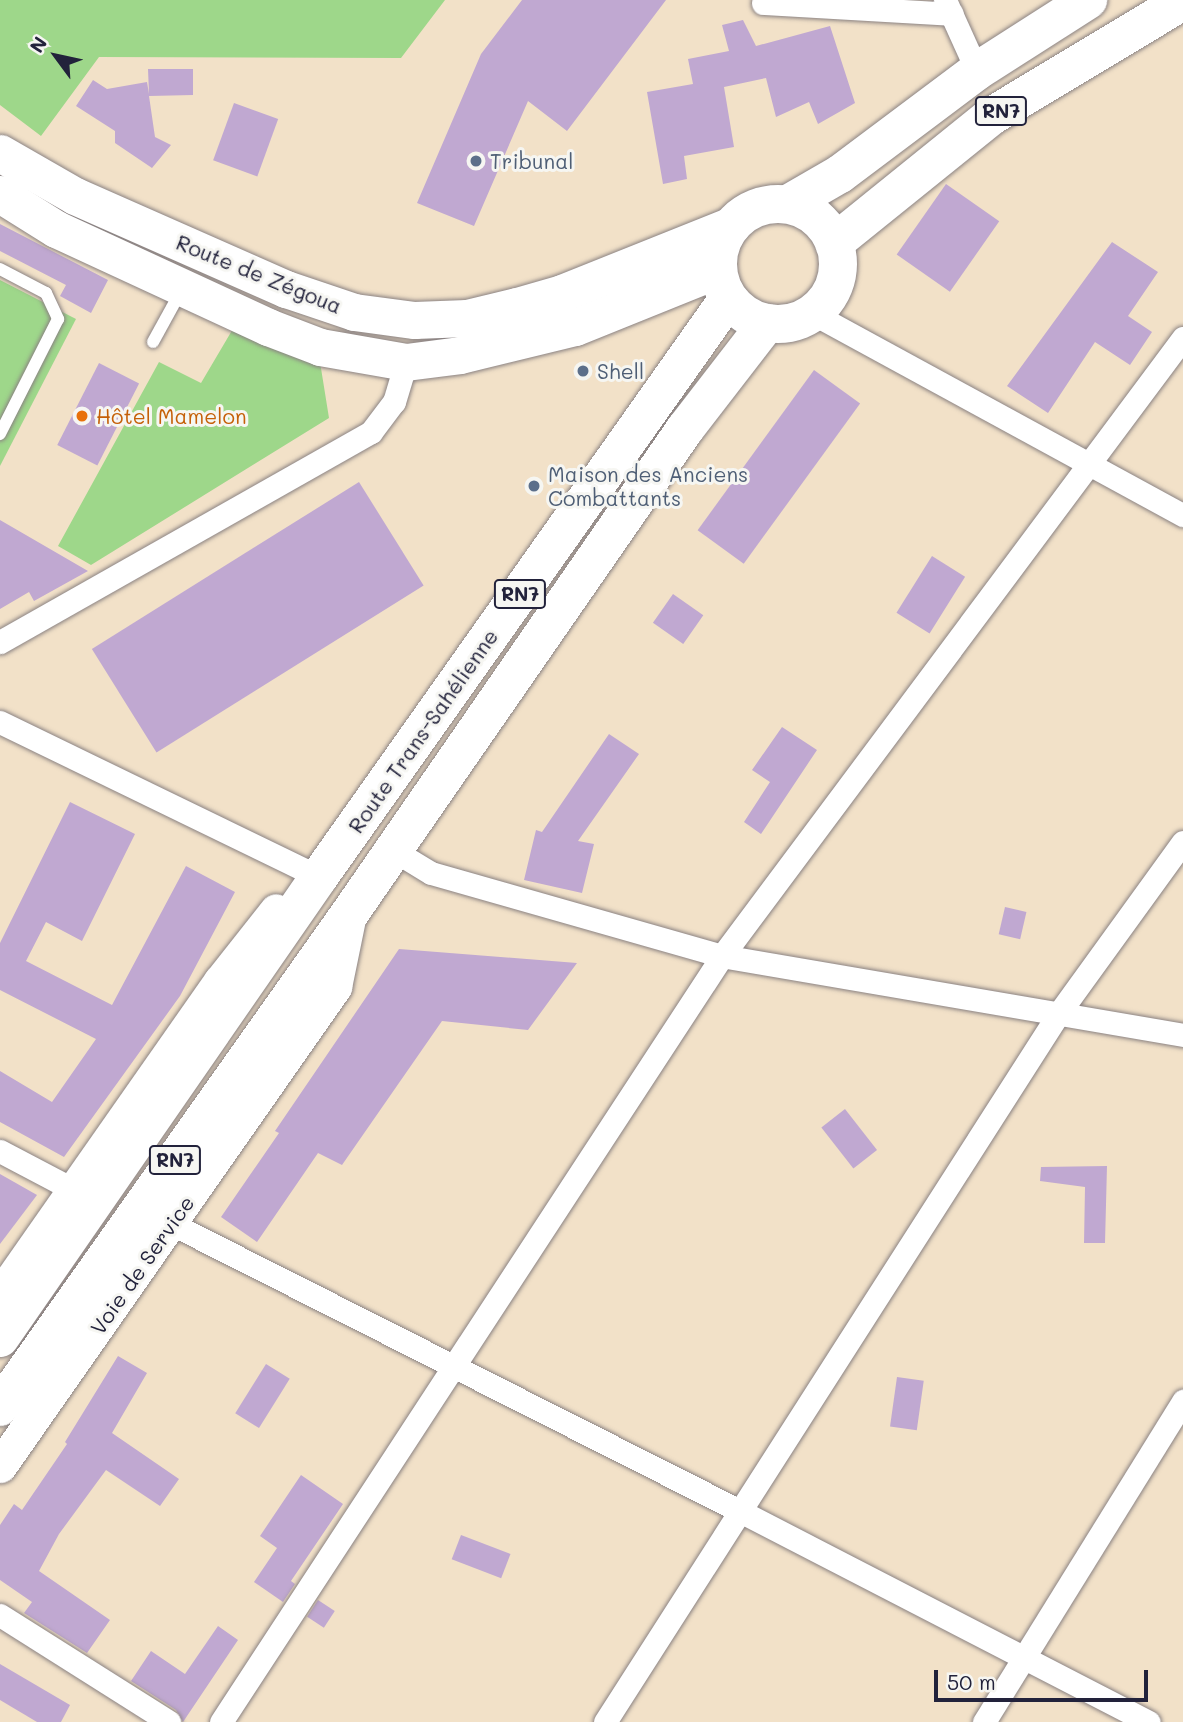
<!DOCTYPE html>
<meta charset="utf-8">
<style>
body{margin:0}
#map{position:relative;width:1183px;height:1722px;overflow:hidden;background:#f2e1c8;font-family:Mali,sans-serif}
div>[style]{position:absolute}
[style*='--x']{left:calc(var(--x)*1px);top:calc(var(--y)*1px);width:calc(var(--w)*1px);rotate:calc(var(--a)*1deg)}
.green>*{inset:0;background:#9ed78a}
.building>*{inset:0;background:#c0a8d1;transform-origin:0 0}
.roads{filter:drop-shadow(0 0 2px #8a8282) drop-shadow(0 0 2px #8a8282)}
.lane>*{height:12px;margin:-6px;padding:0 6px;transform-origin:6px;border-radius:6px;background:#fff}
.street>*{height:23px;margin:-11.5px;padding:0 11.5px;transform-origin:11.5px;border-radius:11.5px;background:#fff}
.secondary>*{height:33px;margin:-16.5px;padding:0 16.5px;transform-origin:16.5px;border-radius:16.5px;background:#fff}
.primary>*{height:37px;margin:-18.5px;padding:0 18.5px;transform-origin:18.5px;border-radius:18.5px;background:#fff}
.highway>*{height:38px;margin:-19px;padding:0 19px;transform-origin:19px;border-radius:19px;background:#fff}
.highway>.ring{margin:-19px;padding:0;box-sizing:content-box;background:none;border:38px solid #fff;border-radius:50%}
.dots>*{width:19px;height:19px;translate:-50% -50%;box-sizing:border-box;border:4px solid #f6f6f2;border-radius:50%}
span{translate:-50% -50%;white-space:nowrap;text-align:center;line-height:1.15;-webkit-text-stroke:6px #f6f6f2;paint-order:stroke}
.shield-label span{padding:2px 5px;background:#f6f6f2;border:2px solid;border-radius:5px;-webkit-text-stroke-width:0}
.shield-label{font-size:19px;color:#22223b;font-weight:700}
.service-label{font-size:21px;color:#4e5e75}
.left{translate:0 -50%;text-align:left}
.street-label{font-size:21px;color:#22223b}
.food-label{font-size:21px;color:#c56008}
.north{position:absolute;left:21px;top:21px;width:70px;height:70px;-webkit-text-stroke:5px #f6f6f2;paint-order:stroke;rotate:303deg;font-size:19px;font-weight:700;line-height:28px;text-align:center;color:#22223b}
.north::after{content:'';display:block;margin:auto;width:24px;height:32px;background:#22223b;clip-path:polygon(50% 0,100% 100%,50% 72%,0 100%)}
.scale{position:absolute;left:934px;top:1670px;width:214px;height:32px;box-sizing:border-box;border:4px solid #22223b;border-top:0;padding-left:9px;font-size:21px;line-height:24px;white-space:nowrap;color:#22223b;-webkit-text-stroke:5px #f6f6f2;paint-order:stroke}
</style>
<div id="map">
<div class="green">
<div style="clip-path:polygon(0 0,445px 0,401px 58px,99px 57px,41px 136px,0 105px)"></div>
<div style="clip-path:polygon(0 280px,76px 319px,0 466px)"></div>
<div style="clip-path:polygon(237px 322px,320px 362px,329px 418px,91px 565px,58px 546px,159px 362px,201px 383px)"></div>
</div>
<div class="building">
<div style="clip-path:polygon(522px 0,666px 0,567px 131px,528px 101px,474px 226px,417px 203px,481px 54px)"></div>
<div style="clip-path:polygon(743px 20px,756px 46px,830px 26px,855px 103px,818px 124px,809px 102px,776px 117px,766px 78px,724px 87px,734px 147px,684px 156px,687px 179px,663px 184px,647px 92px,693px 84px,688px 59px,729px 51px,722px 25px)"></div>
<div style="clip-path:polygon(148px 69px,193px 69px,193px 95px,149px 96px,155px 137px,171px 145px,152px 168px,115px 143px,115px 131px,76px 106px,93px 80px,107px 89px,147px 82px,149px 94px)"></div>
<div style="left:234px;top:103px;width:47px;height:61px;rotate:20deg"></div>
<div style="left:946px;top:184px;width:65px;height:86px;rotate:35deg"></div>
<div style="clip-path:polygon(0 224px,108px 280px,91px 313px,60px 296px,66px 285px,0 251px)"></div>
<div style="clip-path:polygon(1112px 242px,1158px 272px,1128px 316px,1152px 332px,1130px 365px,1095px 342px,1048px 413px,1007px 386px)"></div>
<div style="left:99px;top:363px;width:45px;height:92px;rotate:27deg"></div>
<div style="left:814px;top:370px;width:57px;height:198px;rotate:36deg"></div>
<div style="left:359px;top:482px;width:122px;height:315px;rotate:58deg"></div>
<div style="clip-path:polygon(0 520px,88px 571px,34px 601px,29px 592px,0 609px)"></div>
<div style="left:932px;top:556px;width:39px;height:67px;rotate:32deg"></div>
<div style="left:673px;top:594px;width:37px;height:35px;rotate:35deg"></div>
<div style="clip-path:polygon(782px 727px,817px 750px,761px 834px,744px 822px,770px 782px,752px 770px)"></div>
<div style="clip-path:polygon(609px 734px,639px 754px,578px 841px,594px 844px,582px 893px,524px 880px,536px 830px,542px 832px)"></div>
<div style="clip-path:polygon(70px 802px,135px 834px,82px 941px,46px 922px,26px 961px,112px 1005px,186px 866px,235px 892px,180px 996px,64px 1157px,0 1122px,0 1071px,52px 1102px,96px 1039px,0 990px,0 943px)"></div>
<div style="left:1005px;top:907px;width:22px;height:28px;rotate:13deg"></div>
<div style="clip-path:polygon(399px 949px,577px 963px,528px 1030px,442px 1021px,342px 1165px,318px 1153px,257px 1242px,221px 1217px,279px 1133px,275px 1131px)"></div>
<div style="left:845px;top:1109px;width:52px;height:30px;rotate:52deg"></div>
<div style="clip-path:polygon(1107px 1166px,1105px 1243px,1084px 1243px,1085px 1187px,1040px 1181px,1041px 1167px)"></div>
<div style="clip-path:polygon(0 1174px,37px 1195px,0 1244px)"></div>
<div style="clip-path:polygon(118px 1356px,147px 1373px,112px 1433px,179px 1479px,160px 1506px,106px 1470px,59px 1534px,39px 1571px,110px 1620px,87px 1653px,24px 1613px,32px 1602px,0 1580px,0 1525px,14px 1504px,22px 1510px,67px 1444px,65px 1442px)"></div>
<div style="left:266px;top:1364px;width:28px;height:58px;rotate:32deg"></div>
<div style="left:897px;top:1377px;width:27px;height:50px;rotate:8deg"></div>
<div style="clip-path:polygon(301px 1475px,343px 1504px,291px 1581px,295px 1584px,283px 1602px,254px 1582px,277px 1548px,260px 1536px)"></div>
<div style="left:461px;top:1535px;width:53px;height:26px;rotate:21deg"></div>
<div style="left:318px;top:1600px;width:20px;height:20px;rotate:33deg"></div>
<div style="clip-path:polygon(218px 1626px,238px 1640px,183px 1722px,176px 1710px,131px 1681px,151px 1651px,185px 1674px)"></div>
<div style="clip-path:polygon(0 1664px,70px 1705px,61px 1722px,37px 1722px,0 1700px)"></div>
</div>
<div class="roads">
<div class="lane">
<div style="--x:0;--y:269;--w:52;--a:27.6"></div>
<div style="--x:46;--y:293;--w:29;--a:65"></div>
<div style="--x:58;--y:319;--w:129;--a:116.8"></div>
<div style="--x:153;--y:342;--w:58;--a:-61.2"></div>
</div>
<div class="street">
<div style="--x:945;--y:0;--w:78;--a:65.7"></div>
<div style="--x:763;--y:3;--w:189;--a:3.3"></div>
<div style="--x:812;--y:313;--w:422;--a:28.6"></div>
<div style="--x:0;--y:642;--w:426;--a:-29.5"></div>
<div style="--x:371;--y:432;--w:38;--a:-53"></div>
<div style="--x:394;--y:402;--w:42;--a:-73.3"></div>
<div style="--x:0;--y:722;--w:355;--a:25.9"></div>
<div style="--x:393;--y:850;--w:44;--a:31.2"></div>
<div style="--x:431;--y:873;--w:303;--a:15.9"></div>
<div style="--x:722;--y:956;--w:468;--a:9.7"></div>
<div style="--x:0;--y:1151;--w:84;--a:27.8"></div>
<div style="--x:172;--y:1224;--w:634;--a:26.81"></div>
<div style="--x:738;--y:1510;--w:462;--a:27.3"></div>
<div style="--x:0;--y:1615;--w:200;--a:32.3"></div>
<div style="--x:221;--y:1722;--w:915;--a:-56.81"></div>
<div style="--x:722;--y:956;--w:771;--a:-53.28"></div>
<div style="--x:605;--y:1722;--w:842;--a:-57.37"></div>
<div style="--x:1059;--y:1013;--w:211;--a:-54.1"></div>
<div style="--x:984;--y:1722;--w:378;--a:-58.2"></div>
</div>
<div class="secondary">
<div style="--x:0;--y:1295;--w:383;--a:-55"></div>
<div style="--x:220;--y:981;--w:90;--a:-51.7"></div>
<div style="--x:0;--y:1466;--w:585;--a:-55.03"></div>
<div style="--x:335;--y:987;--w:75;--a:-78.4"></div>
</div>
<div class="primary">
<div style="--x:0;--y:153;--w:86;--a:29.8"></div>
<div style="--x:75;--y:196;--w:231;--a:23.8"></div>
<div style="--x:286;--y:289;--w:72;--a:18.7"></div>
<div style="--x:354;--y:312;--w:61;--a:7.6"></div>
<div style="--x:414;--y:320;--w:53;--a:-2.2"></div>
<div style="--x:467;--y:318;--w:51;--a:-13.5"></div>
<div style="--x:517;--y:306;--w:47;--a:-16.1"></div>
<div style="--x:562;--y:293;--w:183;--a:-21.8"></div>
<div style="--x:0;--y:194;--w:66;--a:32"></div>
<div style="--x:56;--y:229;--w:234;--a:24.8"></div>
<div style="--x:268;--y:327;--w:56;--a:21"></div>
<div style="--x:320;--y:347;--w:87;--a:9.9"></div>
<div style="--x:406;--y:362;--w:54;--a:-7.4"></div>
<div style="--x:460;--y:355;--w:118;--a:-13.7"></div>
<div style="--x:575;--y:327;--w:153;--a:-21.9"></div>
</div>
<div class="highway">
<div class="ring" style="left:718px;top:204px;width:82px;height:82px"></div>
<div style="--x:788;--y:204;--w:60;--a:-30"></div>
<div style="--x:840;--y:174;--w:171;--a:-36.9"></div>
<div style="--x:977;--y:71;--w:132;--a:-32.6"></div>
<div style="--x:834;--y:243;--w:201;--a:-38.9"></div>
<div style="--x:990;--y:117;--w:225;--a:-31"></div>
<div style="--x:0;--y:1338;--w:561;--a:-55.32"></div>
<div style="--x:319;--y:877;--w:708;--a:-54.72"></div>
<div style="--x:0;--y:1407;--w:605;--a:-54.68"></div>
<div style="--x:350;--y:913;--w:589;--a:-55.31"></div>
<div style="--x:685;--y:429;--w:134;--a:-52.3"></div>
</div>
</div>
<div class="dots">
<div style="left:476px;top:161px;background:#5c6f8a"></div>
<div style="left:583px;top:371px;background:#5c6f8a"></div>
<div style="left:82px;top:416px;background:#e8710a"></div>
<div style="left:534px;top:486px;background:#5c6f8a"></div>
</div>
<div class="shield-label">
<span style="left:1001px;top:111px">RN7</span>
<span style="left:520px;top:594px">RN7</span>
<span style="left:175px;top:1160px">RN7</span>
</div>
<div class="service-label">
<span class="left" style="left:490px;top:161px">Tribunal</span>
<span class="left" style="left:597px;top:371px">Shell</span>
<span class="left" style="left:548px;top:486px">Maison des Anciens<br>Combattants</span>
</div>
<div class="street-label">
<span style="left:259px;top:274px;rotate:22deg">Route de Zégoua</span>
<span style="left:423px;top:731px;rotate:-55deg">Route Trans-Sahélienne</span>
<span style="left:142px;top:1265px;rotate:-55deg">Voie de Service</span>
</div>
<div class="food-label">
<span class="left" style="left:96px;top:416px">Hôtel Mamelon</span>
</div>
<div class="north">N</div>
<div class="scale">50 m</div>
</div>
